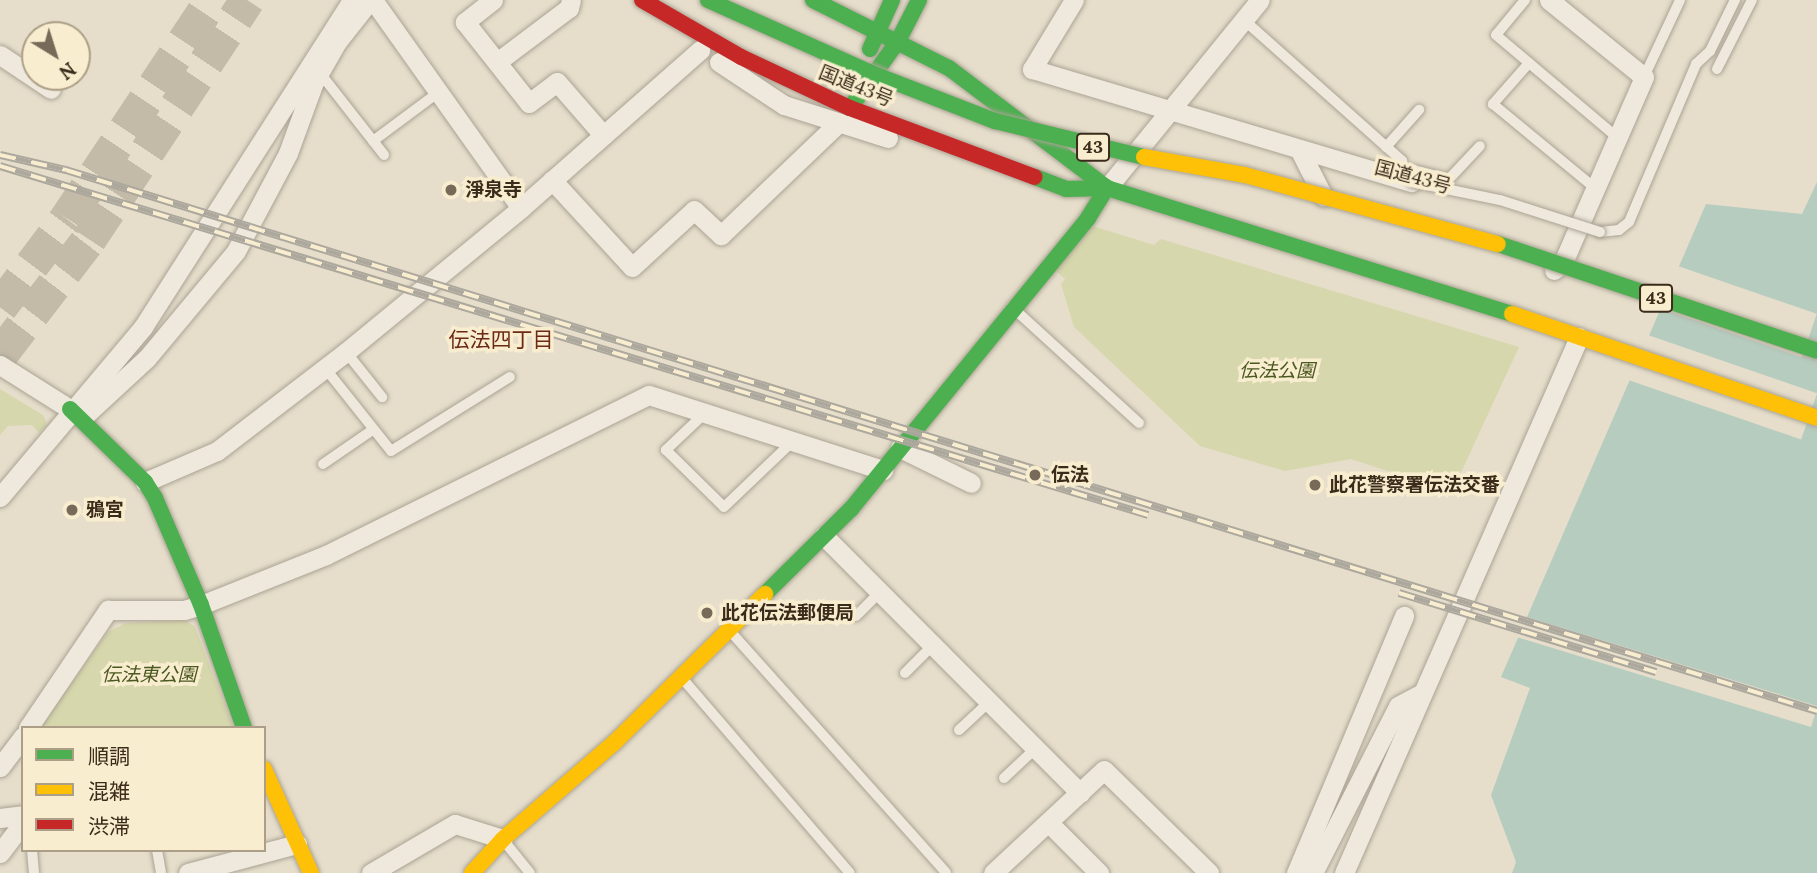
<!DOCTYPE html>
<meta charset="utf-8">
<style>
body{margin:0}
#map{position:relative;width:1817px;height:873px;overflow:hidden;background:#e6decb;font-family:Lora,"Noto Sans JP",serif}
div>[style]{position:absolute}
[style*='--x']{left:calc(var(--x)*1px);top:calc(var(--y)*1px);width:calc(var(--w)*1px);rotate:calc(var(--a)*1deg)}
.green>*{inset:0;background:#d6d7ac}
.water>*{inset:0;background:#b6ccbf}
.pier>*{inset:0;background:#e6decb;transform-origin:0 0}
.highway-tunnel>*{height:35px;margin-top:-17.5px;transform-origin:0;background:repeating-linear-gradient(90deg,#c4baa8 0 35px,transparent 0 53px)}
.roads{filter:drop-shadow(0 0 2px #aba394) drop-shadow(0 0 2px #aba394)}
.lane>*{height:10px;margin:-5px;padding:0 5px;transform-origin:5px;border-radius:5px;background:#eee8dd}
.street>*{height:19px;margin:-9.5px;padding:0 9.5px;transform-origin:9.5px;border-radius:9.5px;background:#eee8dd}
.fast>*{height:16px;margin:-8px;padding:0 8px;transform-origin:8px;border-radius:8px;background:#4caf50}
.slow>*{height:16px;margin:-8px;padding:0 8px;transform-origin:8px;border-radius:8px;background:#ffc107}
.jam>*{height:16px;margin:-8px;padding:0 8px;transform-origin:8px;border-radius:8px;background:#c62828}
.rail>*{height:8px;margin-top:-4px;transform-origin:0;background:repeating-linear-gradient(90deg,#f9edcf 0 16px,#ada89d 0 32px);box-sizing:border-box;border-block:2px solid #ada89d}
.bridges{filter:drop-shadow(0 0 2px #aba394) drop-shadow(0 0 2px #aba394)}
.lane-bridge>*{height:10px;margin:-5px;padding:0 5px;transform-origin:5px;border-radius:5px;background:#eee8dd}
.fast-bridge>*{height:16px;margin:-8px;padding:0 8px;transform-origin:8px;border-radius:8px;background:#4caf50}
.slow-bridge>*{height:16px;margin:-8px;padding:0 8px;transform-origin:8px;border-radius:8px;background:#ffc107}
.dots>*{width:19px;height:19px;translate:-50% -50%;box-sizing:border-box;border:4px solid #f9edcf;border-radius:50%}
span{translate:-50% -50%;white-space:nowrap;text-align:center;line-height:1.15;-webkit-text-stroke:7px #f9edcf;paint-order:stroke}
.shield-label span{padding:2px 5px;background:#f9edcf;border:2px solid;border-radius:5px;-webkit-text-stroke-width:0}
.shield-label{font-size:18px;color:#3b2b1b;font-weight:700}
.street-label{font-size:19px;color:#3b2b1b}
.poi-label{font-size:19px;color:#3b2b1b;font-weight:700}
.left{translate:0 -50%;text-align:left}
.park-label{font-size:19px;color:#4a5920;font-style:italic}
.neighbourhood-label{font-size:21px;color:#6c2916}
.legend{position:absolute;left:21px;top:726px;width:245px;height:126px;box-sizing:border-box;background:#f9edcf;border:2px solid #ad9f87;margin:0;padding:9px 12px;list-style:none;font-size:21px;color:#3b2b1b}
.legend li{display:flex;align-items:center;gap:14px;height:35px}
.legend b{width:35px;border:2px solid #ad9f87}
.north{position:absolute;left:21px;top:21px;width:70px;height:70px;box-sizing:border-box;background:#f9edcf;border:2px solid #ad9f87;border-radius:50%;rotate:142deg;font-size:19px;font-weight:700;line-height:28px;text-align:center;color:#3b2b1b}
.north::after{content:'';display:block;margin:auto;width:24px;height:32px;background:#776a59;clip-path:polygon(50% 0,100% 100%,50% 72%,0 100%)}
</style>
<div id="map">
<div class="green">
<div style="clip-path:polygon(1093px 226px,1154px 245px,1161px 239px,1519px 347px,1452px 492px,1351px 459px,1285px 471px,1200px 446px,1074px 327px,1061px 284px,1065px 279px,1054px 269px)"></div>
<div style="clip-path:polygon(0 389px,43px 415px,47px 425px,39px 433px,32px 425px,8px 426px,0 435px)"></div>
<div style="clip-path:polygon(185px 620px,195px 627px,233px 727px,39px 728px,108px 632px,126px 623px)"></div>
</div>
<div class="water">
<div style="clip-path:polygon(1817px 182px,1817px 873px,1512px 873px,1516px 862px,1491px 795px,1530px 688px,1501px 677px,1706px 204px,1802px 214px)"></div>
</div>
<div class="pier">
<div style="left:1675px;top:265px;width:150px;height:46px;rotate:19deg"></div>
<div style="left:1645px;top:334px;width:182px;height:49px;rotate:19deg"></div>
<div style="left:1523px;top:616px;width:308px;height:22px;rotate:17deg"></div>
</div>
<div class="highway-tunnel">
<div style="--x:0;--y:307;--w:111;--a:-53"></div>
<div style="--x:67;--y:218;--w:262;--a:-56.4"></div>
<div style="--x:0;--y:355;--w:146;--a:-52.5"></div>
<div style="--x:89;--y:239;--w:287;--a:-56.5"></div>
</div>
<div class="roads">
<div class="lane">
<div style="--x:1525;--y:0;--w:45;--a:129.6"></div>
<div style="--x:1496;--y:35;--w:160;--a:40.2"></div>
<div style="--x:1244;--y:20;--w:212;--a:41.7"></div>
<div style="--x:1402;--y:161;--w:17;--a:103"></div>
<div style="--x:1529;--y:63;--w:55;--a:131.3"></div>
<div style="--x:1493;--y:104;--w:134;--a:39.5"></div>
<div style="--x:1717;--y:69;--w:77;--a:-63.1"></div>
<div style="--x:320;--y:73;--w:104;--a:52"></div>
<div style="--x:1644;--y:77;--w:85;--a:-64.9"></div>
<div style="--x:373;--y:141;--w:72;--a:-36.6"></div>
<div style="--x:1386;--y:147;--w:50;--a:-48.3"></div>
<div style="--x:1401;--y:167;--w:49;--a:14"></div>
<div style="--x:1449;--y:179;--w:45;--a:-46.8"></div>
<div style="--x:1600;--y:232;--w:19;--a:-6"></div>
<div style="--x:1619;--y:230;--w:13;--a:-39"></div>
<div style="--x:1629;--y:222;--w:172;--a:-67"></div>
<div style="--x:1696;--y:64;--w:19;--a:-43"></div>
<div style="--x:1710;--y:51;--w:57;--a:-63.9"></div>
<div style="--x:1012;--y:307;--w:172;--a:42.4"></div>
<div style="--x:346;--y:352;--w:58;--a:51.3"></div>
<div style="--x:325;--y:368;--w:106;--a:51.5"></div>
<div style="--x:391;--y:451;--w:140;--a:-31.9"></div>
<div style="--x:705;--y:413;--w:54;--a:136.5"></div>
<div style="--x:666;--y:450;--w:81;--a:44.5"></div>
<div style="--x:724;--y:507;--w:95;--a:-43.7"></div>
<div style="--x:323;--y:464;--w:58;--a:-34.5"></div>
<div style="--x:856;--y:616;--w:34;--a:-45"></div>
<div style="--x:730;--y:631;--w:324;--a:48.2"></div>
<div style="--x:905;--y:673;--w:40;--a:-45"></div>
<div style="--x:682;--y:678;--w:257;--a:49.3"></div>
<div style="--x:959;--y:730;--w:41;--a:-43"></div>
<div style="--x:1004;--y:778;--w:44;--a:-43.2"></div>
<div style="--x:504;--y:841;--w:41;--a:50.9"></div>
<div style="--x:32;--y:850;--w:23;--a:85"></div>
<div style="--x:157;--y:850;--w:23;--a:80"></div>
</div>
<div class="street">
<div style="--x:373;--y:0;--w:255;--a:54.6"></div>
<div style="--x:493;--y:0;--w:36;--a:142"></div>
<div style="--x:465;--y:22;--w:103;--a:51.7"></div>
<div style="--x:529;--y:103;--w:35;--a:-37"></div>
<div style="--x:557;--y:82;--w:70;--a:49"></div>
<div style="--x:1074;--y:0;--w:81;--a:121.3"></div>
<div style="--x:1032;--y:69;--w:396;--a:16.6"></div>
<div style="--x:1549;--y:0;--w:122;--a:39"></div>
<div style="--x:1644;--y:77;--w:202;--a:113.6"></div>
<div style="--x:1563;--y:262;--w:12;--a:138"></div>
<div style="--x:0;--y:55;--w:61;--a:33.7"></div>
<div style="--x:497;--y:62;--w:90;--a:-36.9"></div>
<div style="--x:569;--y:8;--w:8;--a:-76"></div>
<div style="--x:719;--y:62;--w:78;--a:33.5"></div>
<div style="--x:784;--y:105;--w:109;--a:17.6"></div>
<div style="--x:1300;--y:151;--w:51;--a:62.9"></div>
<div style="--x:552;--y:180;--w:118;--a:47.4"></div>
<div style="--x:632;--y:267;--w:84;--a:-42.6"></div>
<div style="--x:694;--y:210;--w:37;--a:43"></div>
<div style="--x:721;--y:235;--w:159;--a:-43.7"></div>
<div style="--x:1107;--y:188;--w:242;--a:-50.9"></div>
<div style="--x:0;--y:365;--w:83;--a:32.2"></div>
<div style="--x:82;--y:418;--w:88;--a:-42.7"></div>
<div style="--x:147;--y:358;--w:139;--a:-50.2"></div>
<div style="--x:236;--y:251;--w:111;--a:-62"></div>
<div style="--x:288;--y:153;--w:76;--a:-69.9"></div>
<div style="--x:314;--y:82;--w:46;--a:-60.1"></div>
<div style="--x:337;--y:42;--w:53;--a:-51.8"></div>
<div style="--x:900;--y:448;--w:79;--a:26.2"></div>
<div style="--x:145;--y:482;--w:78;--a:-23.3"></div>
<div style="--x:217;--y:451;--w:163;--a:-37.5"></div>
<div style="--x:346;--y:352;--w:227;--a:-39.4"></div>
<div style="--x:521;--y:208;--w:239;--a:-41.4"></div>
<div style="--x:0;--y:497;--w:222;--a:-49.9"></div>
<div style="--x:143;--y:327;--w:388;--a:-57.4"></div>
<div style="--x:824;--y:536;--w:363;--a:45.1"></div>
<div style="--x:28;--y:728;--w:143;--a:-55.9"></div>
<div style="--x:108;--y:610;--w:76;--a:0"></div>
<div style="--x:184;--y:610;--w:18;--a:-16"></div>
<div style="--x:201;--y:605;--w:135;--a:-21.8"></div>
<div style="--x:326;--y:555;--w:360;--a:-26.4"></div>
<div style="--x:649;--y:395;--w:246;--a:17.8"></div>
<div style="--x:0;--y:767;--w:39;--a:-53"></div>
<div style="--x:0;--y:818;--w:23;--a:-7"></div>
<div style="--x:1049;--y:823;--w:71;--a:45"></div>
<div style="--x:0;--y:853;--w:39;--a:-53"></div>
<div style="--x:188;--y:873;--w:113;--a:-14.9"></div>
<div style="--x:371;--y:873;--w:97;--a:-30.3"></div>
<div style="--x:455;--y:824;--w:50;--a:17.4"></div>
<div style="--x:993;--y:873;--w:151;--a:-42.9"></div>
<div style="--x:1104;--y:770;--w:147;--a:44.4"></div>
<div style="--x:1296;--y:873;--w:279;--a:-67.2"></div>
<div style="--x:1313;--y:873;--w:187;--a:-63"></div>
<div style="--x:1398;--y:706;--w:24;--a:-28"></div>
<div style="--x:1344;--y:873;--w:585;--a:-66.33"></div>
</div>
<div class="fast">
<div style="--x:813;--y:0;--w:152;--a:26.6"></div>
<div style="--x:949;--y:68;--w:198;--a:37.2"></div>
<div style="--x:870;--y:49;--w:54;--a:-65.8"></div>
<div style="--x:850;--y:108;--w:82;--a:-54.4"></div>
<div style="--x:898;--y:41;--w:46;--a:-62.9"></div>
<div style="--x:1035;--y:177;--w:33;--a:21"></div>
<div style="--x:1066;--y:189;--w:41;--a:-1.4"></div>
<div style="--x:1107;--y:188;--w:424;--a:17.3"></div>
<div style="--x:70;--y:409;--w:105;--a:44.2"></div>
<div style="--x:145;--y:482;--w:19;--a:58"></div>
<div style="--x:155;--y:498;--w:116;--a:66.7"></div>
<div style="--x:201;--y:605;--w:130;--a:70.7"></div>
<div style="--x:765;--y:594;--w:121;--a:-44.7"></div>
<div style="--x:851;--y:509;--w:375;--a:-50.8"></div>
<div style="--x:1088;--y:218;--w:36;--a:-58"></div>
</div>
<div class="slow">
<div style="--x:1512;--y:314;--w:322;--a:18.8"></div>
<div style="--x:264;--y:769;--w:114;--a:65.7"></div>
<div style="--x:472;--y:873;--w:46;--a:-47.6"></div>
<div style="--x:503;--y:839;--w:148;--a:-40.9"></div>
<div style="--x:615;--y:742;--w:211;--a:-44.6"></div>
</div>
<div class="jam">
<div style="--x:642;--y:0;--w:114;--a:29.9"></div>
<div style="--x:741;--y:57;--w:120;--a:25.1"></div>
<div style="--x:850;--y:108;--w:197;--a:20.5"></div>
</div>
</div>
<div class="rail">
<div style="--x:0;--y:155;--w:68;--a:12.8"></div>
<div style="--x:66;--y:170;--w:1833;--a:17.17"></div>
<div style="--x:0;--y:166;--w:1200;--a:16.91"></div>
<div style="--x:1399;--y:593;--w:269;--a:17.1"></div>
</div>
<div class="bridges">
<div class="lane-bridge">
<div style="--x:1412;--y:182;--w:90;--a:11.6"></div>
<div style="--x:1500;--y:200;--w:105;--a:17.7"></div>
</div>
<div class="fast-bridge">
<div style="--x:708;--y:0;--w:179;--a:24.1"></div>
<div style="--x:871;--y:73;--w:133;--a:21.2"></div>
<div style="--x:995;--y:121;--w:153;--a:13.6"></div>
<div style="--x:1498;--y:244;--w:336;--a:18.5"></div>
</div>
<div class="slow-bridge">
<div style="--x:1144;--y:157;--w:103;--a:10.1"></div>
<div style="--x:1245;--y:175;--w:262;--a:15.3"></div>
</div>
</div>
<div class="dots">
<div style="left:451px;top:190px;background:#776a59"></div>
<div style="left:1035px;top:475px;background:#776a59"></div>
<div style="left:1315px;top:485px;background:#776a59"></div>
<div style="left:72px;top:510px;background:#776a59"></div>
<div style="left:707px;top:613px;background:#776a59"></div>
</div>
<div class="shield-label">
<span style="left:1093px;top:147px">43</span>
<span style="left:1656px;top:298px">43</span>
</div>
<div class="street-label">
<span style="left:856px;top:86px;rotate:22deg">国道43号</span>
<span style="left:1413px;top:177px;rotate:15deg">国道43号</span>
</div>
<div class="poi-label">
<span class="left" style="left:465px;top:190px">淨泉寺</span>
<span class="left" style="left:1051px;top:475px">伝法</span>
<span class="left" style="left:1329px;top:485px">此花警察署伝法交番</span>
<span class="left" style="left:86px;top:510px">鴉宮</span>
<span class="left" style="left:721px;top:613px">此花伝法郵便局</span>
</div>
<div class="park-label">
<span style="left:1277px;top:371px">伝法公園</span>
<span style="left:149px;top:675px">伝法東公園</span>
</div>
<div class="neighbourhood-label">
<span style="left:501px;top:340px">伝法四丁目</span>
</div>
<ul class="legend">
<li><b style="height:9px;background:#4caf50"></b>順調</li>
<li><b style="height:9px;background:#ffc107"></b>混雑</li>
<li><b style="height:9px;background:#c62828"></b>渋滞</li>
</ul>
<div class="north">N</div>
</div>
